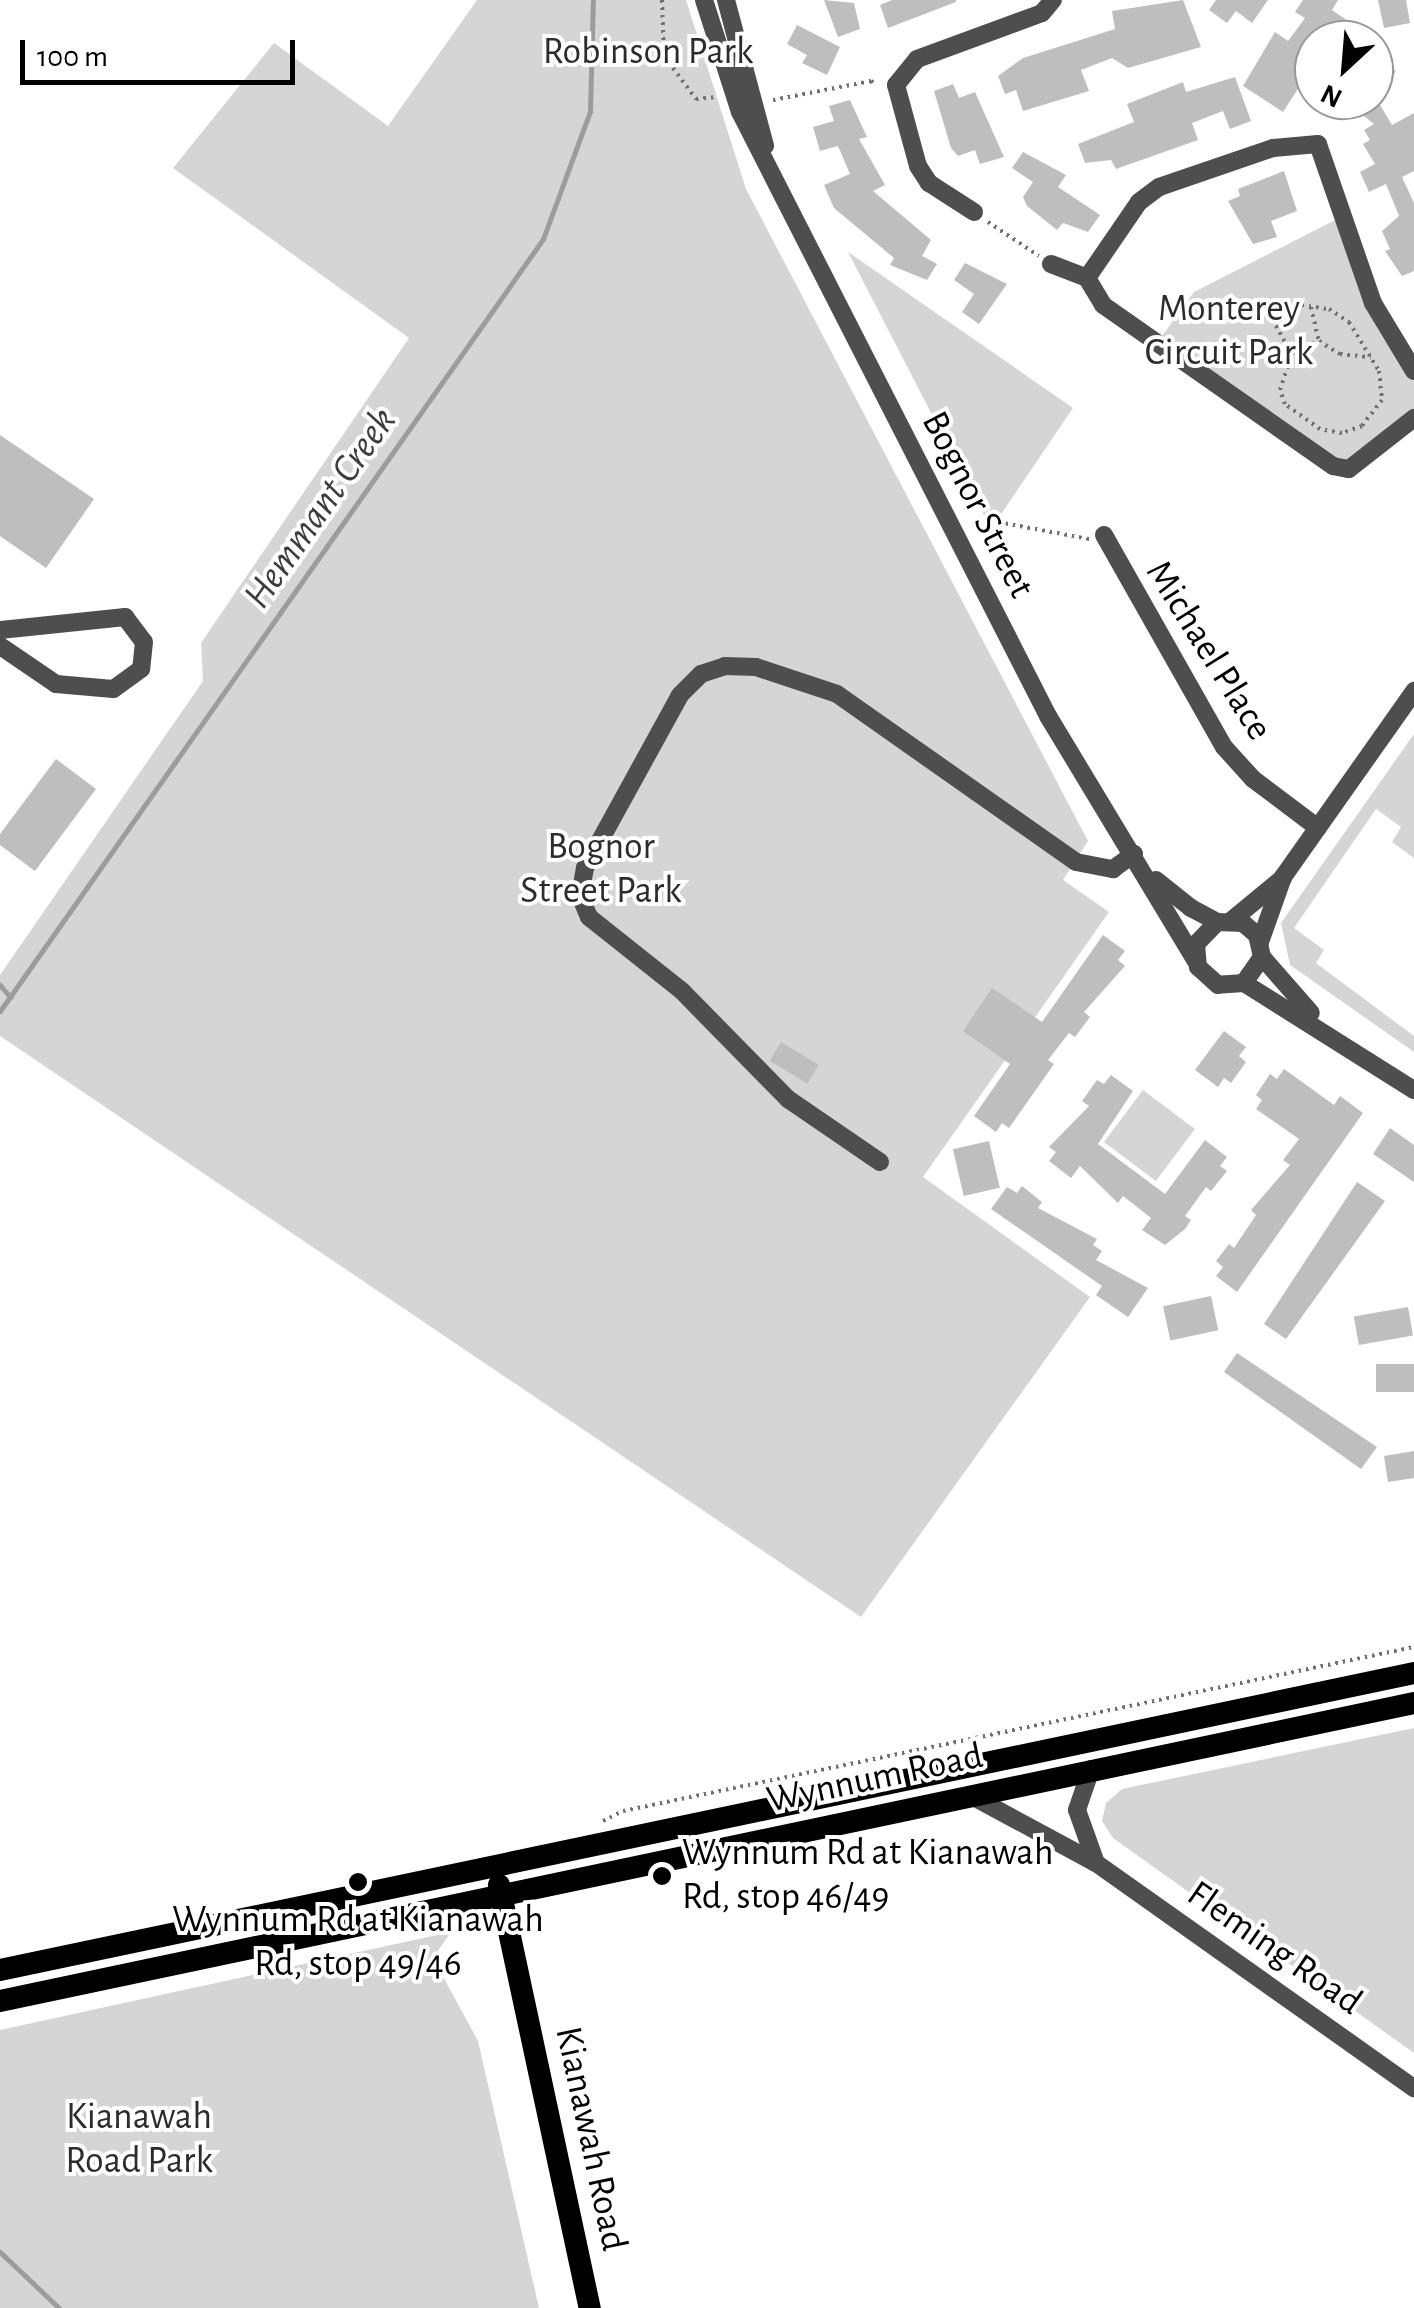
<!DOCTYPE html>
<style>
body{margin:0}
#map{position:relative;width:1414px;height:2308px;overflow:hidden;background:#fff;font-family:"Alegreya Sans",sans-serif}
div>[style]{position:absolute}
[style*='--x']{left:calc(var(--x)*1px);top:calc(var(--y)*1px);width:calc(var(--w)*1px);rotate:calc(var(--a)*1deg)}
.green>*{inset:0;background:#d5d5d5;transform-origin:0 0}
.stream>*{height:5px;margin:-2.5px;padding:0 2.5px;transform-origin:2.5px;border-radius:2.5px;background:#9c9c9c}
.building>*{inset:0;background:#bebebe;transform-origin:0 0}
.path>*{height:4px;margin-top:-2px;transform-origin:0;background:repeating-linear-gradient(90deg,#707070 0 2.5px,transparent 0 7.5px)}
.minor>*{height:18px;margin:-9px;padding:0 9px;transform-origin:9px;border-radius:9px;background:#4e4e4e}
.major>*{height:22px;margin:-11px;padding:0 11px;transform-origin:11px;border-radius:11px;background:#000}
.dots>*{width:28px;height:28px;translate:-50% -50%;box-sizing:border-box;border:5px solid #fff;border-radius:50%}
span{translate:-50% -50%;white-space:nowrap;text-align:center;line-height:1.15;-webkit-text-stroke:8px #fff;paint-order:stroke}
.park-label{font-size:38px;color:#2c2c2c}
.street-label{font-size:38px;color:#000}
.poi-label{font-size:38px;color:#000}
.left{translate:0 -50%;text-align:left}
.water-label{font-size:40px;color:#3d3d3d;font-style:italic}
.north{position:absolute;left:1294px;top:20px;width:100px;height:100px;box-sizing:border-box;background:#fff;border:2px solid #999;border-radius:50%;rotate:206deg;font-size:28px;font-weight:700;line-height:40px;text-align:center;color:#000}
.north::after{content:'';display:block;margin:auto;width:35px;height:45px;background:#000;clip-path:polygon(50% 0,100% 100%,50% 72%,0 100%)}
.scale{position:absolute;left:20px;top:40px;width:275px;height:45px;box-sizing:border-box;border:5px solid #000;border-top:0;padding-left:12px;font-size:30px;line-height:35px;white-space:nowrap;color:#000;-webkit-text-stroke:8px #fff;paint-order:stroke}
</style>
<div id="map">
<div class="green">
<div style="clip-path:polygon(477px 0,686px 0,746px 189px,1088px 841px,1063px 880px,1109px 912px,923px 1177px,1090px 1297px,861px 1617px,0 1036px,0 975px,203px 681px,201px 643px,409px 338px,173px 168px,274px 43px,388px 126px)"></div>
<div style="clip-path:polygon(1343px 216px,1373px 303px,1414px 371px,1414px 418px,1349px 469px,1157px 343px,1194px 292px)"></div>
<div style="clip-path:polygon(848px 252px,1073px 408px,991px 529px)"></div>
<div style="clip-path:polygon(1414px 734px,1414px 858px,1392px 842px,1401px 827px,1376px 809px,1294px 928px,1324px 950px,1316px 963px,1414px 1036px,1414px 1052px,1290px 965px,1281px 923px)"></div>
<div style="left:1143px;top:1090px;width:65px;height:65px;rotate:37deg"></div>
<div style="clip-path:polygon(1414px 1728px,1414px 2053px,1113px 1838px,1102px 1821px,1106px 1803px,1122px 1789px)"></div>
<div style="clip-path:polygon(451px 1932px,433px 1958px,478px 2041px,539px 2308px,0 2308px,0 2030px)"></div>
</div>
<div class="stream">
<div style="--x:0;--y:985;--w:16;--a:50"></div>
<div style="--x:0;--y:1011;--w:944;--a:-54.88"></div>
<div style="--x:543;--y:239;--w:136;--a:-69.8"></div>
<div style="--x:590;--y:111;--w:111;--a:-88.5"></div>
<div style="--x:0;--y:2252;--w:81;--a:43.5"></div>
</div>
<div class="building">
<div style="clip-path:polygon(824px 0,854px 3px,860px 29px,838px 37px)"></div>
<div style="clip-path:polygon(892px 0,956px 0,956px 2px,888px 28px,880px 5px)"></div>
<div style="clip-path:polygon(1183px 0,1201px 47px,1128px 68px,1112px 58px,1081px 70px,1089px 91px,1023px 111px,1016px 90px,1005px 94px,998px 76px,1023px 58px,1115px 29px,1112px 11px)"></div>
<div style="clip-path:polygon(1216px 0,1268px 0,1252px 23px,1236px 11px,1227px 23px,1209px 10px)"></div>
<div style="clip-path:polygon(1303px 0,1338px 0,1332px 10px,1348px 21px,1342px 32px,1353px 40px,1314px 40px,1301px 64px,1310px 70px,1283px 112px,1243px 86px,1275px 32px,1288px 41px,1305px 18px,1295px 12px)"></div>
<div style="clip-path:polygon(1378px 0,1406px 0,1410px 23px,1384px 28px)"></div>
<div style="clip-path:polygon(797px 25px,840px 47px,827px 75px,802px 63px,807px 55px,787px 44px)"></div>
<div style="clip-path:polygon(1374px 55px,1396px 71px,1377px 100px,1392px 125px,1414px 113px,1414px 171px,1402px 177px,1414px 203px,1414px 271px,1402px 276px,1385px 251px,1390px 249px,1382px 231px,1399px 216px,1386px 184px,1369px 192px,1360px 172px,1375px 164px,1363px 144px,1370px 140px,1364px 130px,1374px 124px,1344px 100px,1374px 100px)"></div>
<div style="clip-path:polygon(1235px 77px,1251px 121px,1230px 129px,1223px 111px,1192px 123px,1198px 140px,1116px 169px,1111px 160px,1085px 163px,1078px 144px,1134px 122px,1127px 104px,1183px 82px,1186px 92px)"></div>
<div style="clip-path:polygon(953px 84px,959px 98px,975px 92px,1004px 157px,980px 164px,975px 150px,958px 156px,951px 148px,934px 91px)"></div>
<div style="clip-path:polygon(850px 100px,867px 137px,859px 139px,885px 185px,873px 191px,931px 240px,922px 256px,937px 264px,927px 280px,890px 265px,894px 258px,834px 208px,824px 185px,850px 174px,838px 146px,820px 151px,813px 127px,834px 121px,829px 106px)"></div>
<div style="clip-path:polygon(1023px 152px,1066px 175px,1058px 187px,1100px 215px,1088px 232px,1063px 223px,1057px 230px,1027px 206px,1023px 197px,1033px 182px,1012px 168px)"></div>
<div style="clip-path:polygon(1284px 171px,1297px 211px,1271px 221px,1277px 237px,1253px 244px,1228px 201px,1240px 196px,1238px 189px)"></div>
<div style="clip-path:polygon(965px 263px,1007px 284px,979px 324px,962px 312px,974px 294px,954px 280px)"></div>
<div style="clip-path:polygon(0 435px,94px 499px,46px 568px,0 536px)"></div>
<div style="clip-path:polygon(56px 759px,96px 789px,35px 871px,0 845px,0 834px)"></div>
<div style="clip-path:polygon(1103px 935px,1125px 951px,1118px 960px,1125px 966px,1084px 1012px,1090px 1017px,1075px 1037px,1069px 1033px,1048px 1060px,1054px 1064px,1009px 1128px,1002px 1123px,996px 1132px,974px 1116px,1010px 1064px,963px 1031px,992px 988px,1042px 1022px)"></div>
<div style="clip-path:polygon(1224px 1031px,1246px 1047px,1239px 1056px,1246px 1062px,1231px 1083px,1224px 1078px,1218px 1087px,1195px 1070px)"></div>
<div style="left:781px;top:1042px;width:44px;height:22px;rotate:31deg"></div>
<div style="clip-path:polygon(1284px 1069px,1334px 1105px,1340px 1096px,1363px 1113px,1237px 1292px,1216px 1276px,1223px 1267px,1216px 1261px,1229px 1244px,1234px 1248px,1256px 1215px,1251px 1210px,1290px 1165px,1283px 1160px,1299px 1139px,1256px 1109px,1262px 1100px,1256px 1095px,1270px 1074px,1277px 1079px)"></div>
<div style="clip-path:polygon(1111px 1075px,1133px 1091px,1098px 1144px,1165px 1194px,1205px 1140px,1227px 1157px,1220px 1166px,1227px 1171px,1211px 1191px,1206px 1187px,1185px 1216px,1191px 1220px,1185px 1229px,1165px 1245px,1142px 1230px,1151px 1218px,1123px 1196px,1118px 1203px,1080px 1166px,1071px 1178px,1049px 1161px,1056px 1152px,1049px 1147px,1089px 1106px,1082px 1101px,1097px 1080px,1104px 1084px)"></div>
<div style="clip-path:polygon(1390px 1128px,1414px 1145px,1414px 1182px,1373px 1154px)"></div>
<div style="left:989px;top:1141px;width:48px;height:37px;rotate:77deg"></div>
<div style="clip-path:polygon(1357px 1182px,1385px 1201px,1286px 1339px,1264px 1324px)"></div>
<div style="clip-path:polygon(1022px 1186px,1042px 1202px,1038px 1208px,1097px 1239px,1093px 1245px,1102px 1251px,1096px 1260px,1148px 1288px,1128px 1317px,1096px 1295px,1102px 1286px,991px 1209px,1007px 1187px,1017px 1193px)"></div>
<div style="left:1211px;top:1296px;width:35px;height:49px;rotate:78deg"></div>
<div style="left:1408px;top:1307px;width:29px;height:55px;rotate:80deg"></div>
<div style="clip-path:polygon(1237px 1353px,1377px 1447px,1361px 1469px,1224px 1372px)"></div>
<div style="left:1414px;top:1364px;width:28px;height:38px;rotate:90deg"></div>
<div style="clip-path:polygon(1414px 1451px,1414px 1478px,1388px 1482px,1384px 1456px)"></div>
</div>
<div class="path">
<div style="--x:662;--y:0;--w:56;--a:88"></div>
<div style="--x:664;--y:56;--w:54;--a:53.3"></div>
<div style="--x:696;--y:99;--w:20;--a:-6"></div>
<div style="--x:773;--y:100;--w:100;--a:-11"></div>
<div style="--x:871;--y:81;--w:7;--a:34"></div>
<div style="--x:988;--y:222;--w:61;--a:33.7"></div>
<div style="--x:1279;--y:302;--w:50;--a:8"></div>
<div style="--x:1329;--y:309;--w:24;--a:33"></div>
<div style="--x:1349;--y:322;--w:57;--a:58.5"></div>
<div style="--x:1379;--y:371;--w:29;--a:84"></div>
<div style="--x:1382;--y:400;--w:33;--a:128"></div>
<div style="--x:1362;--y:426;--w:21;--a:161"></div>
<div style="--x:1342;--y:433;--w:22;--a:-170"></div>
<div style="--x:1320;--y:429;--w:43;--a:-144.5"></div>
<div style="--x:1285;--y:404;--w:15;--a:-110"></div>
<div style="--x:1280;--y:390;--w:38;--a:-72"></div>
<div style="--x:1292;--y:354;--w:38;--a:-120"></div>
<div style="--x:1273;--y:321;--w:20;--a:-72"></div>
<div style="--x:1311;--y:307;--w:35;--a:77"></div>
<div style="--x:1292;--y:353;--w:30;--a:-24"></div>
<div style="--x:1319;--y:341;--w:25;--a:32"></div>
<div style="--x:1340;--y:354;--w:31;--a:6"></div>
<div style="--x:998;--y:522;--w:93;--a:10.6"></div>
<div style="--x:603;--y:1821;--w:22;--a:-27"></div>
<div style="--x:623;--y:1811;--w:808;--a:-11.71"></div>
</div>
<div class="minor">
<div style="--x:704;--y:0;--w:118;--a:72.2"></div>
<div style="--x:740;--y:112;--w:678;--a:62.98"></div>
<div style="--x:1048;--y:716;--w:286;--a:58.9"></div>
<div style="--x:726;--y:0;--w:151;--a:75"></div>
<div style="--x:974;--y:212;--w:54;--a:-147.2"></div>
<div style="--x:929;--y:183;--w:20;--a:-123"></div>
<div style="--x:918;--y:166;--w:84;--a:-105.2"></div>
<div style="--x:896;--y:85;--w:33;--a:-51"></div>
<div style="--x:917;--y:59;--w:133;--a:-20.2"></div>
<div style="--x:1042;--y:13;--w:17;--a:-50"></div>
<div style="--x:1051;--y:264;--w:39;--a:21"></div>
<div style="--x:1414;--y:371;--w:79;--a:-121.1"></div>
<div style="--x:1373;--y:303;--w:168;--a:-109.1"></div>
<div style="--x:1318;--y:144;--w:45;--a:174.9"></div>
<div style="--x:1273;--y:148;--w:120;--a:161.1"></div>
<div style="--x:1159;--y:187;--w:25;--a:143"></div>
<div style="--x:1139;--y:202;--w:92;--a:124.4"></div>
<div style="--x:1087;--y:278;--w:31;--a:59"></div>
<div style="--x:1103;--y:305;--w:281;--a:35"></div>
<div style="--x:1333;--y:466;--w:16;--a:11"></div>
<div style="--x:1349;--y:469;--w:83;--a:-38.1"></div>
<div style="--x:1104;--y:535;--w:244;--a:60.5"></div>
<div style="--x:1224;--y:747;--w:43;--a:47.8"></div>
<div style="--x:1253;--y:779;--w:81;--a:37"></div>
<div style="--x:0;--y:630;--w:126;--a:-5.9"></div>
<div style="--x:125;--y:617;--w:31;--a:53"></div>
<div style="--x:144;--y:642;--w:27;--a:96"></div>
<div style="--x:141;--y:669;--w:34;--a:144"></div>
<div style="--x:113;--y:689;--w:57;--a:-175"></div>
<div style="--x:56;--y:684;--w:68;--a:-145.8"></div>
<div style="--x:1156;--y:880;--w:45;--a:38.7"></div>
<div style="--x:1191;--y:908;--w:30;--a:28"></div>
<div style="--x:1217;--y:922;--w:26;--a:2"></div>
<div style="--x:1243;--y:923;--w:18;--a:41"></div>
<div style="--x:1257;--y:935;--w:23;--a:77"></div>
<div style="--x:1262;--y:957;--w:32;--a:125"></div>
<div style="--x:1244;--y:983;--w:26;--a:176"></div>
<div style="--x:1218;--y:985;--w:27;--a:-138"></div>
<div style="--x:1198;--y:967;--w:23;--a:-95"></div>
<div style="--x:1196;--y:944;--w:30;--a:-46"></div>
<div style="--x:1232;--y:920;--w:66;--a:-39.5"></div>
<div style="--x:1260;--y:942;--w:69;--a:-70.5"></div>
<div style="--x:1283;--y:877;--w:228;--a:-54.8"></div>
<div style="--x:1262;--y:957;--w:74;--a:48.8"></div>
<div style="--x:1244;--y:983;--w:201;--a:32.2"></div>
<div style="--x:880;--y:1162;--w:112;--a:-145.6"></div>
<div style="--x:788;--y:1099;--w:151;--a:-134.5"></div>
<div style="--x:682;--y:991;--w:119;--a:-141.5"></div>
<div style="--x:589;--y:917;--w:23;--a:-113"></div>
<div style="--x:580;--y:896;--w:28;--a:-80"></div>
<div style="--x:585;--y:868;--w:197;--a:-61.2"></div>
<div style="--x:680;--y:695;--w:30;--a:-45"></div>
<div style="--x:701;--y:674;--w:25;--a:-18"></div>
<div style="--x:725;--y:666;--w:31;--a:2"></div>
<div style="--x:756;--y:667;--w:85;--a:18.4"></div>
<div style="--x:837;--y:694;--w:292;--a:35.1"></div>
<div style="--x:1076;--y:862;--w:38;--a:11"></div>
<div style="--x:1113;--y:869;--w:26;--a:-36"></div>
<div style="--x:1091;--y:1769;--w:43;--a:108.9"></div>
<div style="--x:1077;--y:1810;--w:56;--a:70.3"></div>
<div style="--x:970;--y:1795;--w:143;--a:28.4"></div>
<div style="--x:1096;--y:1863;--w:390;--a:35.3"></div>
</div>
<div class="major">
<div style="--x:499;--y:1885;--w:433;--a:77.9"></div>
<div style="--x:0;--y:1970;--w:1445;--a:-11.86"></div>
<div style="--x:0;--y:2001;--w:1445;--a:-11.9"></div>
</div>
<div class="dots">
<div style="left:662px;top:1876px;background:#000"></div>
<div style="left:358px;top:1882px;background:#000"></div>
</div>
<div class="park-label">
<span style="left:648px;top:53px">Robinson Park</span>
<span style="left:1229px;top:332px">Monterey<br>Circuit Park</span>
<span style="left:601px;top:870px">Bognor<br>Street Park</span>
<span style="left:139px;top:2140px">Kianawah<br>Road Park</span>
</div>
<div class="street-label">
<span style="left:977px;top:505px;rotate:63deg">Bognor Street</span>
<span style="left:1208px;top:651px;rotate:58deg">Michael Place</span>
<span style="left:875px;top:1779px;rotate:-12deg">Wynnum Road</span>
<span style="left:1274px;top:1949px;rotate:35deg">Fleming Road</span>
<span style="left:590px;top:2139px;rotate:78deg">Kianawah Road</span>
</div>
<div class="poi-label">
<span class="left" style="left:682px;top:1876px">Wynnum Rd at Kianawah<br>Rd, stop 46/49</span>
<span style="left:358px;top:1943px">Wynnum Rd at Kianawah<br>Rd, stop 49/46</span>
</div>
<div class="water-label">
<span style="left:320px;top:508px;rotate:-55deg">Hemmant Creek</span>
</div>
<div class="north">N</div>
<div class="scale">100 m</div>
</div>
